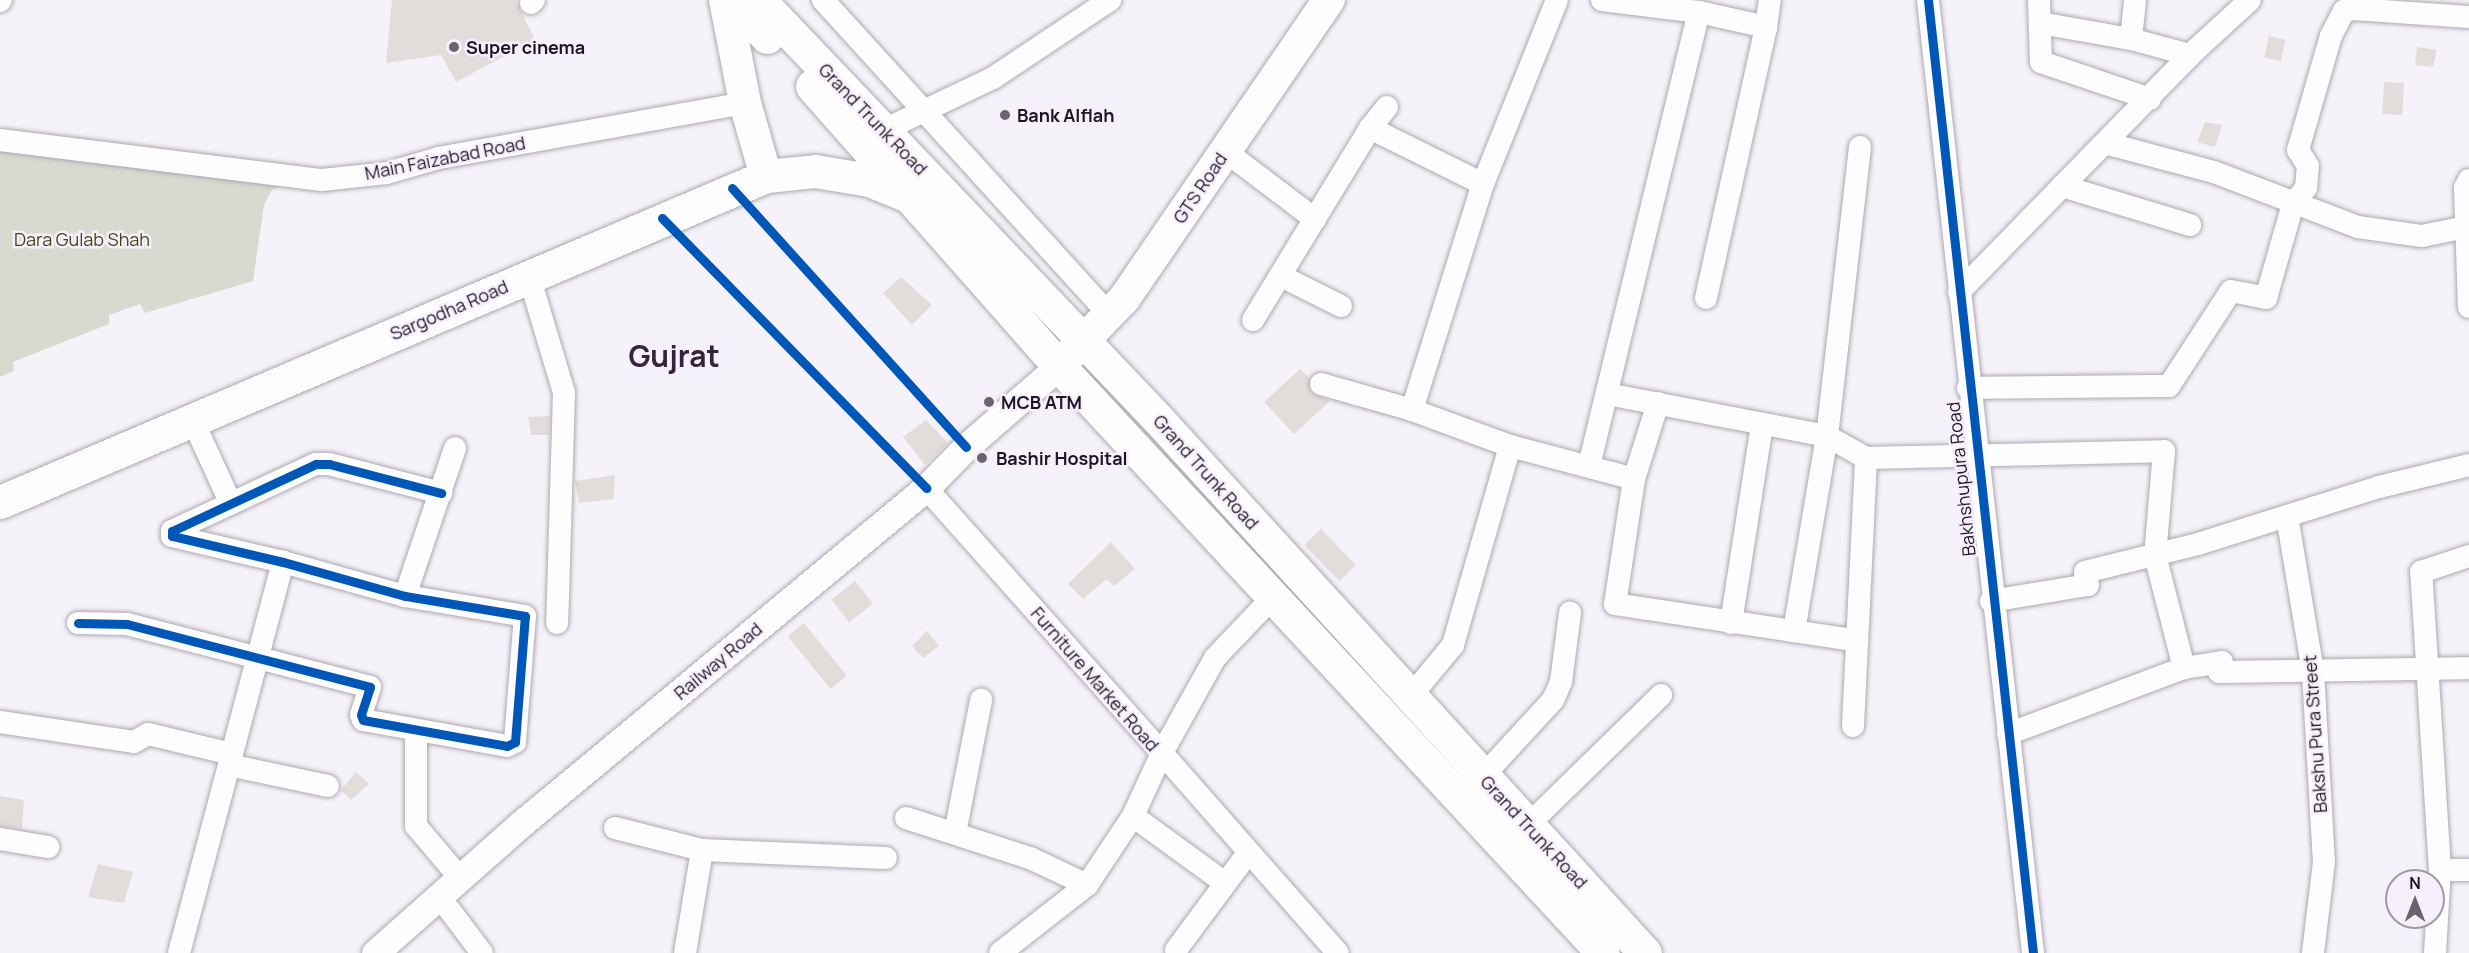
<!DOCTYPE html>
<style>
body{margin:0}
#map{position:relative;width:2469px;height:953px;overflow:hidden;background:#f6f2f9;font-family:Manrope,sans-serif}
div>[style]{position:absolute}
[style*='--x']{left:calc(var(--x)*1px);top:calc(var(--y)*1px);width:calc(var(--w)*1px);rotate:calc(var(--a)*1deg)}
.green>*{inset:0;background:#d8dad0}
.building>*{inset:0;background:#e2dcda;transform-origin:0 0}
.roads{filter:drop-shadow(0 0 2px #ada8b1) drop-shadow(0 0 2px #ada8b1)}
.minor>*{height:22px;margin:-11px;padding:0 11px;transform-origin:11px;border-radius:11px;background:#fefdfe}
.tertiary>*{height:27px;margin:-13.5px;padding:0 13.5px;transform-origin:13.5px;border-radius:13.5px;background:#fefdfe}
.secondary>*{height:32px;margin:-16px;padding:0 16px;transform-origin:16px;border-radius:16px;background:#fefdfe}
.primary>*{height:33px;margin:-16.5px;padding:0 16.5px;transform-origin:16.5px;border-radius:16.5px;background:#fefdfe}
.cycleway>*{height:9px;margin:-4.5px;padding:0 4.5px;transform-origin:4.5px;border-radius:4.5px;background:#0057b8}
.dots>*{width:16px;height:16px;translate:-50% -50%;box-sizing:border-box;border:3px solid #f7effc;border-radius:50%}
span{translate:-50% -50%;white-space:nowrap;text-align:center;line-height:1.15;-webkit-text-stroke:5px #f7effc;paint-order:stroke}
.poi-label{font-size:18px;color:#1e1723;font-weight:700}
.left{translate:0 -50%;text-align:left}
.street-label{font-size:18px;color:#1e1723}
.park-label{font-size:18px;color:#3e4813}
.town-label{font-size:30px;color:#34243c;font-weight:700}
.north{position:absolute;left:2385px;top:869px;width:60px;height:60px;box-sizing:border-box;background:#f7effc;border:2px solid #a099a5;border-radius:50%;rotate:0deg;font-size:16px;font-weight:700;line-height:24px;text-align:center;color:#1e1723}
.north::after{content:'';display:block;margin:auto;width:21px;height:27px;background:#6a646e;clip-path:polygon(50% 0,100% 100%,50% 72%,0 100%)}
</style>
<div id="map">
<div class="green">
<div style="clip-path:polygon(0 148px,286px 183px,271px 191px,264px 205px,253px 281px,145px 313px,140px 304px,109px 315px,109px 324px,13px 362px,14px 371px,0 377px)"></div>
</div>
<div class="building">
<div style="clip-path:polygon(392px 0,516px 0,535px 40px,456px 82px,441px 55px,386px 63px)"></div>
<div style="left:2269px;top:36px;width:17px;height:22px;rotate:13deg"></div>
<div style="clip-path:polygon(2417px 47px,2437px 50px,2433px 67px,2415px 65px)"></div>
<div style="left:2384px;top:82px;width:20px;height:32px;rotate:3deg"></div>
<div style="clip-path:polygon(2205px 122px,2222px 125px,2215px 147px,2197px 142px)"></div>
<div style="clip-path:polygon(901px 277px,932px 305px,912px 325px,883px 293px)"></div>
<div style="clip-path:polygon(1300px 369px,1309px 378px,1311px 393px,1330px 401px,1294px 434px,1264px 402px)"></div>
<div style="clip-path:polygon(550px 416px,549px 435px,531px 435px,528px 417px)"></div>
<div style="clip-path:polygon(926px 420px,948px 443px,925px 465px,903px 437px)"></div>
<div style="clip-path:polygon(615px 475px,614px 499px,579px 503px,575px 481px)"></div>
<div style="left:1321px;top:529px;width:50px;height:23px;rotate:46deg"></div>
<div style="clip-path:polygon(1111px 542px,1135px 569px,1114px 586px,1107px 579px,1083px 599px,1068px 584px)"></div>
<div style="left:855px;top:581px;width:29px;height:30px;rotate:52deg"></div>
<div style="left:804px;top:623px;width:68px;height:21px;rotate:51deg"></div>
<div style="clip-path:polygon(927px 631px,939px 646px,923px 658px,912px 646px)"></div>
<div style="clip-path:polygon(356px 772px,369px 784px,351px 800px,341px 790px)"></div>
<div style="clip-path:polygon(0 796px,24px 800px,22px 829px,0 826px)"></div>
<div style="clip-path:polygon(98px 864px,133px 872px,124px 903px,88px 897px)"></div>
</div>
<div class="roads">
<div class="minor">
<div style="--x:823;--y:0;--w:428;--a:47.7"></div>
<div style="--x:1602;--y:0;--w:98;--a:7.1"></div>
<div style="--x:1699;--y:12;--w:69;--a:12.6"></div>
<div style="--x:1766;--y:27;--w:27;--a:-82"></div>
<div style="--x:1928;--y:0;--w:959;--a:83.71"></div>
<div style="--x:2039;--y:0;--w:62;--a:88.2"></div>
<div style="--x:2041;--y:62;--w:115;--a:18.7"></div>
<div style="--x:2355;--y:0;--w:9;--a:96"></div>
<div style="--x:2354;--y:9;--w:115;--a:4"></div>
<div style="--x:0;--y:1;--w:1;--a:-45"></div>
<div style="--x:531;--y:3;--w:4;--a:-45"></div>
<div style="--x:2040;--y:23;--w:92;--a:10"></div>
<div style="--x:2131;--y:39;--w:39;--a:-84"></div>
<div style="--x:2131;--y:39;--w:61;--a:15.2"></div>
<div style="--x:1370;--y:128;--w:27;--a:-51"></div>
<div style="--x:884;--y:130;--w:121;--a:-25.5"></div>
<div style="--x:993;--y:78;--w:141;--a:-33.7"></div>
<div style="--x:0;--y:140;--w:324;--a:7.1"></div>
<div style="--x:322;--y:180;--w:65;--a:-6.1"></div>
<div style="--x:387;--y:173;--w:54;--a:-16.1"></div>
<div style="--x:439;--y:158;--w:311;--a:-10.2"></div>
<div style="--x:2105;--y:143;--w:113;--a:14.9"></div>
<div style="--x:2214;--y:172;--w:154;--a:20.9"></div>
<div style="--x:2358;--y:227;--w:65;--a:8"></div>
<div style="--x:2422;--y:236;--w:45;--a:-11.6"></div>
<div style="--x:1860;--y:147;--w:291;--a:96.5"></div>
<div style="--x:1827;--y:436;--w:45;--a:29.4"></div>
<div style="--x:1866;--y:458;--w:298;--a:-1.3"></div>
<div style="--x:2164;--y:451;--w:104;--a:94.9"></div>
<div style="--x:2155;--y:555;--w:117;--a:75.6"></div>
<div style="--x:1225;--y:151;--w:113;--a:37.1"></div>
<div style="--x:2469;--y:180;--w:9;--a:117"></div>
<div style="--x:2465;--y:188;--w:119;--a:88.1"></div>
<div style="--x:2062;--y:186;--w:134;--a:16.9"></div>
<div style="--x:529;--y:276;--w:122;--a:73.3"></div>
<div style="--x:564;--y:393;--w:230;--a:91.7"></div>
<div style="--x:1281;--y:276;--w:67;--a:26.6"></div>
<div style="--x:1959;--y:292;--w:331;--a:-45.7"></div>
<div style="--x:2190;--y:55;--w:81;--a:-42.5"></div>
<div style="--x:1706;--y:298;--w:278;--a:-77.5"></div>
<div style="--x:1253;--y:320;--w:225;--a:-58.6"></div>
<div style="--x:1370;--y:128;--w:126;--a:26.4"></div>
<div style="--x:1483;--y:184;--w:198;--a:-68.1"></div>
<div style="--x:1321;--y:384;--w:95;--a:15.9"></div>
<div style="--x:1412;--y:410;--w:104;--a:20.2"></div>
<div style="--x:1510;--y:446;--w:128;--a:14.9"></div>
<div style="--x:1968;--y:388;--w:201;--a:-0.6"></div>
<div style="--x:2169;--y:386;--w:113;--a:-56.9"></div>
<div style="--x:2231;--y:291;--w:36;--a:11"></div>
<div style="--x:2266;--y:298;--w:98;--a:-74"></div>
<div style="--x:2293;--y:204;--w:21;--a:-51"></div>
<div style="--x:2306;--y:188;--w:22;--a:-85"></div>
<div style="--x:2308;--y:166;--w:19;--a:-122"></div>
<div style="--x:2298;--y:150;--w:119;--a:-73.9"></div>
<div style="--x:2331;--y:36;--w:28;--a:-63"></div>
<div style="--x:2344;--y:11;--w:10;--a:-11"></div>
<div style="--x:1607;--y:394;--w:224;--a:10.8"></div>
<div style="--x:1827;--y:436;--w:198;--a:99.6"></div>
<div style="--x:1658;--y:403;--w:80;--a:107.5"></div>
<div style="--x:1634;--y:479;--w:126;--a:98.6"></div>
<div style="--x:1615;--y:604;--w:242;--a:8.6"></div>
<div style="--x:1412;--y:410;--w:237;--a:-72.6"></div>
<div style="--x:193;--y:421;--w:89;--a:65.4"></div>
<div style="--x:1589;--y:466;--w:467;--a:-76.4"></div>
<div style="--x:926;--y:488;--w:355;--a:48.3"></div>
<div style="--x:1162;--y:753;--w:69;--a:114.7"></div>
<div style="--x:1133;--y:816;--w:83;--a:123.7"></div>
<div style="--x:1087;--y:885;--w:110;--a:142"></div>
<div style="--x:2287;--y:516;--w:158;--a:80.5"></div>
<div style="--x:2313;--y:672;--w:190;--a:86.7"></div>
<div style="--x:2324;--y:862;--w:92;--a:96.9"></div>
<div style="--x:405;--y:596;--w:156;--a:-71.3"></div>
<div style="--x:1274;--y:596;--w:86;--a:133.6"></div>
<div style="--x:1215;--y:658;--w:109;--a:119.2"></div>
<div style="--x:1162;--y:753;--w:266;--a:48.7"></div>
<div style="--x:1991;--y:601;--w:98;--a:-9.4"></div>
<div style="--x:2088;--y:585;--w:13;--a:-103"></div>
<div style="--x:2085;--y:572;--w:116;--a:-13.9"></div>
<div style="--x:2198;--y:544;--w:190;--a:-17.5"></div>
<div style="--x:2379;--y:487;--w:93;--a:-13.7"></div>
<div style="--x:78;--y:623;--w:49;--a:1.2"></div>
<div style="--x:127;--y:624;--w:251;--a:14.5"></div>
<div style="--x:370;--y:687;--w:29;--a:108"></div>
<div style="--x:361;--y:715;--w:5;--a:68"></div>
<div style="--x:363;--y:720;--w:146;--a:10.2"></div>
<div style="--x:507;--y:746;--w:9;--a:-27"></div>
<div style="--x:515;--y:742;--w:126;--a:-85.5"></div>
<div style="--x:525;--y:616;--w:122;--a:-170.5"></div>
<div style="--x:405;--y:596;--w:127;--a:-164.4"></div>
<div style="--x:283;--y:562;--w:114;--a:-166.8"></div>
<div style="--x:172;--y:536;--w:5;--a:-90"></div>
<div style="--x:172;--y:531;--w:159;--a:-25"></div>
<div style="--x:316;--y:464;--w:13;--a:0"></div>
<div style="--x:329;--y:464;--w:116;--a:14.5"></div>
<div style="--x:1731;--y:623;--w:201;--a:-81.1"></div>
<div style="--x:1410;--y:697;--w:67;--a:-50.4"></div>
<div style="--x:1453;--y:645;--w:207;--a:-74"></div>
<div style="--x:0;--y:722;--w:135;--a:8.5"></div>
<div style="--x:134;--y:742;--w:16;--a:-30"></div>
<div style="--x:148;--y:734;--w:86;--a:13.4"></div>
<div style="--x:1853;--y:726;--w:268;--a:-87.2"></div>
<div style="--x:416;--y:731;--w:95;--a:90"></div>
<div style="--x:416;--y:826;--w:68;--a:49.8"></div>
<div style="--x:2008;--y:734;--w:188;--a:-20.6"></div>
<div style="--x:2184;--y:668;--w:38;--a:-9"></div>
<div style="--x:2222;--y:662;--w:10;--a:107"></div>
<div style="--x:2219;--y:672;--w:250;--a:-0.9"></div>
<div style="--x:229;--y:765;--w:101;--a:12"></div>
<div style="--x:1483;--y:776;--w:103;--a:-47.4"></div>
<div style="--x:1553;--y:700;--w:20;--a:-66"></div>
<div style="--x:1561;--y:682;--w:70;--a:-82.6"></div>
<div style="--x:1133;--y:816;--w:114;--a:36.1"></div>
<div style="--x:906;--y:818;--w:130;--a:17.9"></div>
<div style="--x:1030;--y:858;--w:63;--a:25.3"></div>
<div style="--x:1528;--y:825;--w:186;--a:-44.3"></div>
<div style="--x:615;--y:828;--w:90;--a:14.2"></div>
<div style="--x:702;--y:850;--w:184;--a:2.5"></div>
<div style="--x:955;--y:833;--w:136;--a:-78.9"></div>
<div style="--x:0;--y:839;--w:49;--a:9.5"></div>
<div style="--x:2440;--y:870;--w:29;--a:0"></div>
<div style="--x:439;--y:896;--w:71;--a:53"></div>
<div style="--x:1176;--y:950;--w:121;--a:-53.4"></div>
<div style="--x:179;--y:953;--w:405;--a:-75.1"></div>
<div style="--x:685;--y:953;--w:104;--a:-80.6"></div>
<div style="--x:2435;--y:953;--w:83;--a:-86.6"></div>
<div style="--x:2440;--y:870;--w:299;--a:-93.6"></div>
<div style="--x:2421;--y:572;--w:51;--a:-18.4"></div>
</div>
<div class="tertiary">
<div style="--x:375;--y:953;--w:196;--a:-41.5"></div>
<div style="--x:522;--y:823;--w:525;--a:-39.67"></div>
<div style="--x:926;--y:488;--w:57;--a:-45.7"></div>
<div style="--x:966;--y:447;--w:123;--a:-41.1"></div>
</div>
<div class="secondary">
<div style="--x:725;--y:0;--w:105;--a:79"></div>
<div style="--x:745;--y:103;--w:76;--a:74"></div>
<div style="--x:1059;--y:366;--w:93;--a:-45.9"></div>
<div style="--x:1124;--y:299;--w:363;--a:-55.6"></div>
</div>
<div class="primary">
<div style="--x:732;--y:0;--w:51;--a:46.6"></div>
<div style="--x:759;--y:0;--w:577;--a:46.4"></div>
<div style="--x:1157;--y:418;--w:724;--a:47.63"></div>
<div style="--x:812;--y:86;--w:373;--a:48.6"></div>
<div style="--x:1059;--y:366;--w:800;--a:47.18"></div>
<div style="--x:0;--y:502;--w:832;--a:-23.05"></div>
<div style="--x:766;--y:176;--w:49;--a:-5.8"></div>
<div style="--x:815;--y:171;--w:55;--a:9.5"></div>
<div style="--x:869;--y:180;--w:37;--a:22"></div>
</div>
</div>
<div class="cycleway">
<div style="--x:1928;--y:0;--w:959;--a:83.71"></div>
<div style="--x:732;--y:188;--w:349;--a:47.9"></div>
<div style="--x:662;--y:218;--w:378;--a:45.6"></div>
<div style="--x:78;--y:623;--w:49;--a:1.2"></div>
<div style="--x:127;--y:624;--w:251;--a:14.5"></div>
<div style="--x:370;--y:687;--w:29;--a:108"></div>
<div style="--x:361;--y:715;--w:5;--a:68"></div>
<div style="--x:363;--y:720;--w:146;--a:10.2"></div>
<div style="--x:507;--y:746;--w:9;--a:-27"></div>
<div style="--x:515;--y:742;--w:126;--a:-85.5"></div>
<div style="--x:525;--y:616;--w:122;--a:-170.5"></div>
<div style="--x:405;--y:596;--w:127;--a:-164.4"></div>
<div style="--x:283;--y:562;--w:114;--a:-166.8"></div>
<div style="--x:172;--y:536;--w:5;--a:-90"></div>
<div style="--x:172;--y:531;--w:159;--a:-25"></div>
<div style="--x:316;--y:464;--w:13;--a:0"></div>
<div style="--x:329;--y:464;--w:116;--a:14.5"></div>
</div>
<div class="dots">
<div style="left:454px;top:47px;background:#6a646e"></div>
<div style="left:1005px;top:115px;background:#6a646e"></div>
<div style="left:989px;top:402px;background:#6a646e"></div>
<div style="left:982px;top:458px;background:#6a646e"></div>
</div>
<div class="poi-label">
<span class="left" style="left:466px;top:47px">Super cinema</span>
<span class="left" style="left:1017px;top:115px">Bank Alflah</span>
<span class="left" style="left:1001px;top:402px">MCB ATM</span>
<span class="left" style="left:996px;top:458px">Bashir Hospital</span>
</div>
<div class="street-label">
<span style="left:873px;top:119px;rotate:46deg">Grand Trunk Road</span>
<span style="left:445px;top:158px;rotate:-11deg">Main Faizabad Road</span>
<span style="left:1200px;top:188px;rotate:-56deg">GTS Road</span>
<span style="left:449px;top:310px;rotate:-23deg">Sargodha Road</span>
<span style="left:1206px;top:472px;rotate:48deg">Grand Trunk Road</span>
<span style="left:1961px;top:479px;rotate:-96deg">Bakhshupura Road</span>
<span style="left:718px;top:661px;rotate:-40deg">Railway Road</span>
<span style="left:1095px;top:679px;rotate:49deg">Furniture Market Road</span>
<span style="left:2315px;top:734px;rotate:-94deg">Bakshu Pura Street</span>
<span style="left:1534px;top:832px;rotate:47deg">Grand Trunk Road</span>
</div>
<div class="park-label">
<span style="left:82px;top:239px">Dara Gulab Shah</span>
</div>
<div class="town-label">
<span style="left:674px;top:356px">Gujrat</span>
</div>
<div class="north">N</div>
</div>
